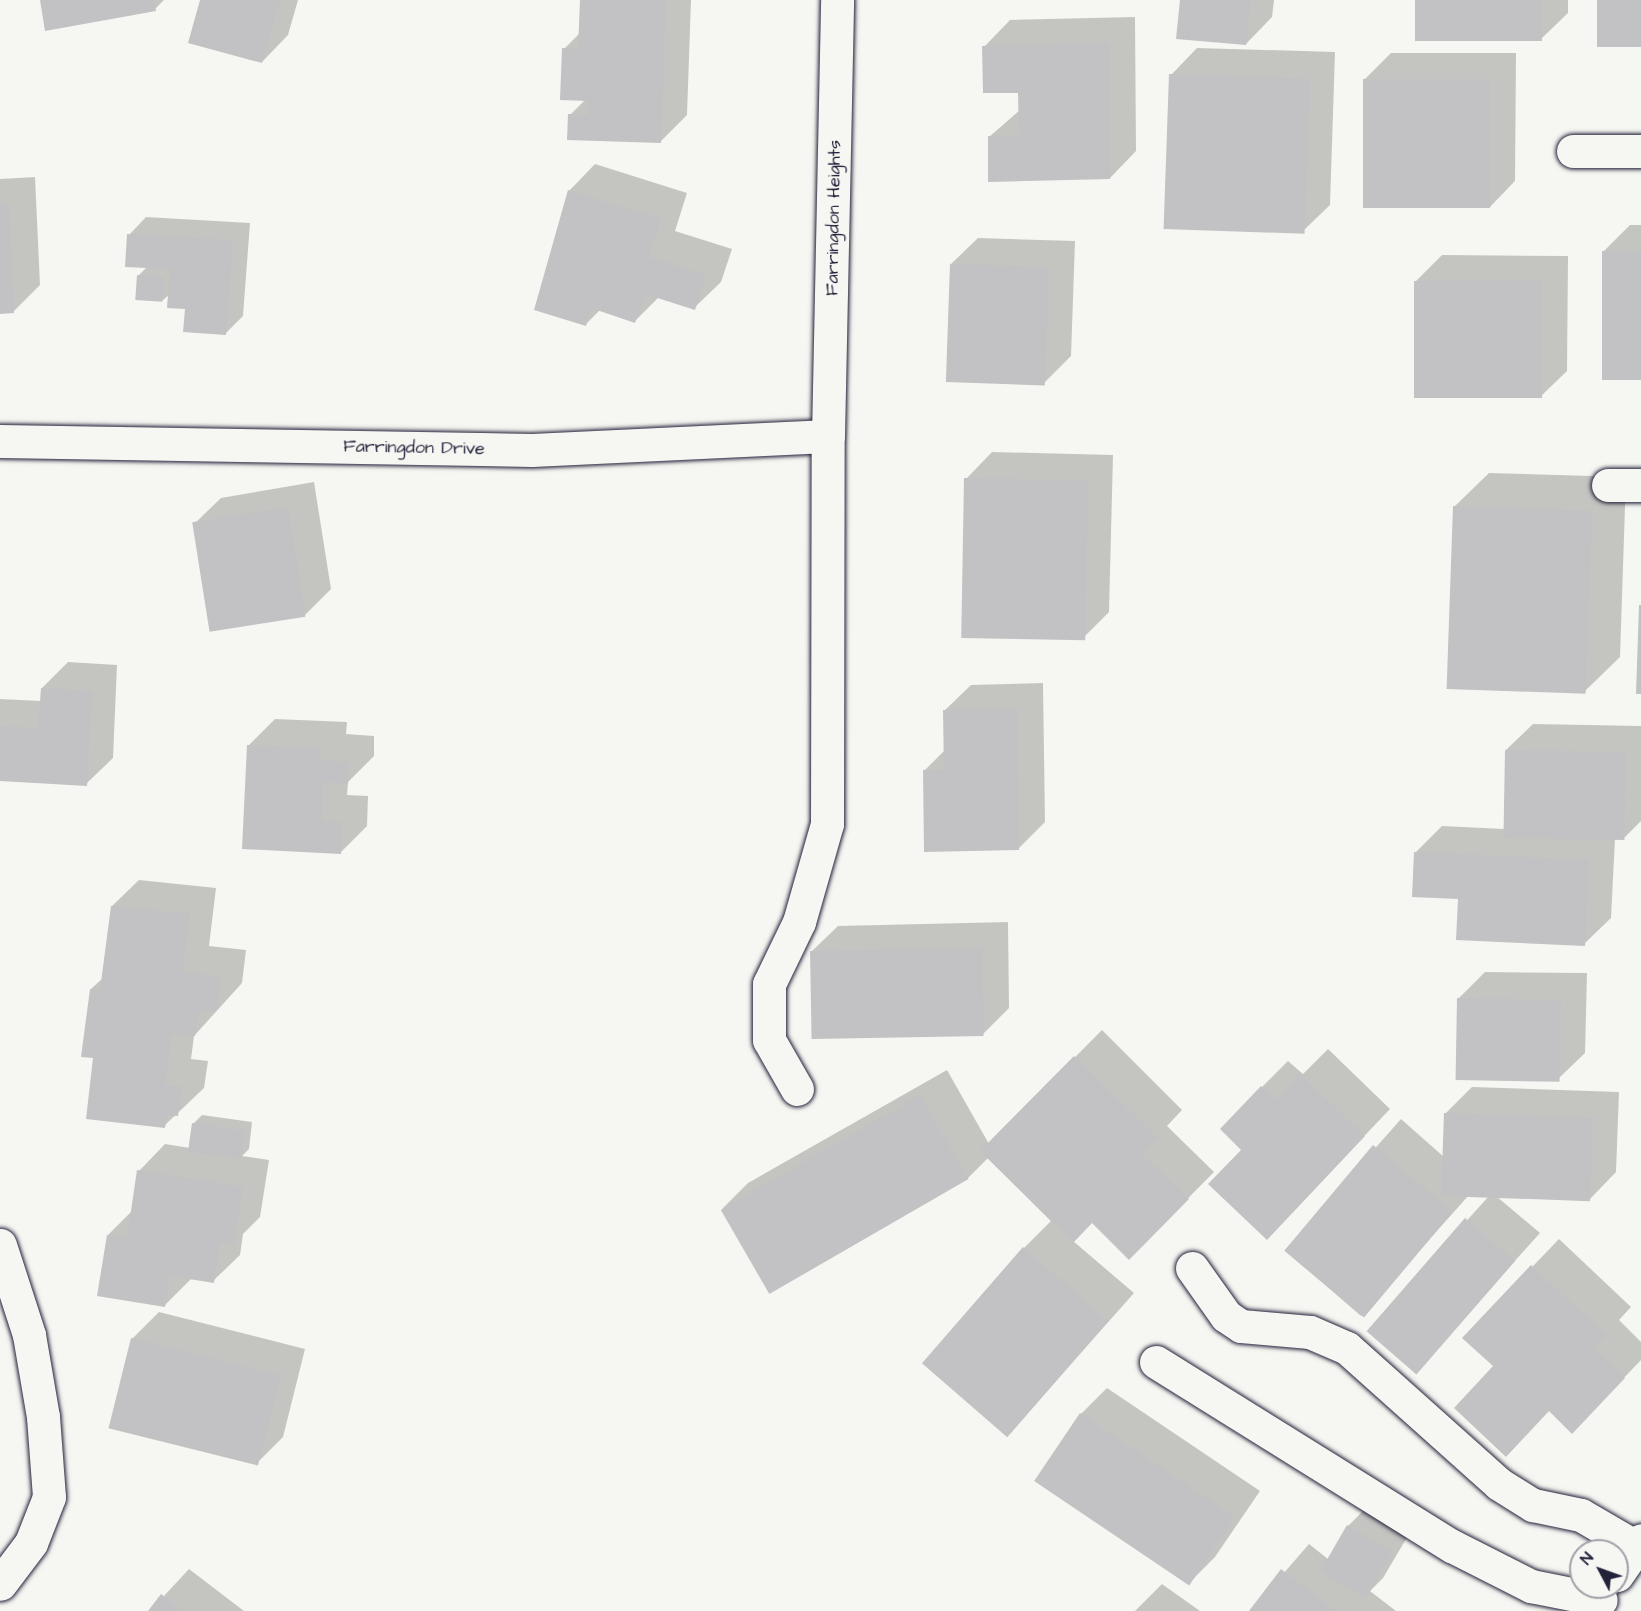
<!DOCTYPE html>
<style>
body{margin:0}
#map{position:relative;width:1641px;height:1611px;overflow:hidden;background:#f6f6f2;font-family:"Architects Daughter",sans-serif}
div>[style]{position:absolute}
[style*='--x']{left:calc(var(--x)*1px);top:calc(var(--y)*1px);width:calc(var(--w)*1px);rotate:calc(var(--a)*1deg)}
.shadow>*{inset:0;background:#0003}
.building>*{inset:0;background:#c2c2c4;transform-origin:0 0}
.roads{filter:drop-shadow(0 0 2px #22223b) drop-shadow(0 0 2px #22223b)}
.minor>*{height:33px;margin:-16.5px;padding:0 16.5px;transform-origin:16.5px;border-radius:16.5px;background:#f6f6f2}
span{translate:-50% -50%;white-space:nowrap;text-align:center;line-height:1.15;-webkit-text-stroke:6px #f6f6f2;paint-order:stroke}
.street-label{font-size:18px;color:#22223b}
.north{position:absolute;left:1569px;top:1539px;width:60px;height:60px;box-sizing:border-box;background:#f6f6f2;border:2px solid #a1a1a9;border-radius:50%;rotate:311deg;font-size:16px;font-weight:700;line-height:24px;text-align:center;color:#22223b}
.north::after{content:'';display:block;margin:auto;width:21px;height:27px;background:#22223b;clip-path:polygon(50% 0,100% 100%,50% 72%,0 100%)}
</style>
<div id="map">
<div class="shadow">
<div style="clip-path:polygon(41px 0,164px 0,155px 9px)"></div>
<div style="clip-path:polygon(202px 0,298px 0,288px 35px,262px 62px)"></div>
<div style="clip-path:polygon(582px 0,691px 0,687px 115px,660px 142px,570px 115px,586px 99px,564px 49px,581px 32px)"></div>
<div style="clip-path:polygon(1182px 0,1274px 0,1272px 17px,1246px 44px)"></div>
<div style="clip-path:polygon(1417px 0,1568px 0,1568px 13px,1541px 39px)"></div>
<div style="clip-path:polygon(1135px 17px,1136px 151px,1110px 178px,989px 137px,1020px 110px,1020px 91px,984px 47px,1010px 20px)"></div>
<div style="clip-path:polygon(1197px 48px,1335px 52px,1330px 205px,1303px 231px,1171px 75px)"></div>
<div style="clip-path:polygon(1391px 53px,1516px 53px,1515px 181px,1489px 208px,1364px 80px)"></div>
<div style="clip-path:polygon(595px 164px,687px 193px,675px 231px,732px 249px,721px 282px,694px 308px,659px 297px,635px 321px,600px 310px,586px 324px,569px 191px)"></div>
<div style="clip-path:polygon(35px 177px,40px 285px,14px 311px,0 312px,0 179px)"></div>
<div style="clip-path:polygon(146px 217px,250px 223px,243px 316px,225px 334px,170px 294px,162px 301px,139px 275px,147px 267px,129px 235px)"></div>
<div style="clip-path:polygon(1630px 225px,1641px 225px,1641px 379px,1604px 251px)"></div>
<div style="clip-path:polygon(978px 238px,1075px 241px,1071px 356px,1044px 383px,951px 264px)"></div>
<div style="clip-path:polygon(1442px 255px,1568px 256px,1567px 371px,1540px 397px,1415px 282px)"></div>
<div style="clip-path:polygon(992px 452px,1113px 455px,1109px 612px,1083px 638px,966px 479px)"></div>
<div style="clip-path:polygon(1489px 473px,1626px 477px,1620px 657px,1585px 691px,1454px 507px)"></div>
<div style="clip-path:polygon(314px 482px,331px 589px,305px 615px,194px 524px,221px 498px)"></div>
<div style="clip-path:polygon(68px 662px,117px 665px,113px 758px,86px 784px,0 780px,0 699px,41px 701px,42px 688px)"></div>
<div style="clip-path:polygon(1043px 683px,1045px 822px,1019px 848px,925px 770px,945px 750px,944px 711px,971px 685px)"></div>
<div style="clip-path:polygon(275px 719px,347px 722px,346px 734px,374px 736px,374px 756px,348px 782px,347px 795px,368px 796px,367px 826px,340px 853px,249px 745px)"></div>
<div style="clip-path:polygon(1533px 724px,1641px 726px,1641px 821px,1623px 839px,1615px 839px,1611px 918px,1584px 944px,1460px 898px,1416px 852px,1442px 826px,1504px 829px,1506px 750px)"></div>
<div style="clip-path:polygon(139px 880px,216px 888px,209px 946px,246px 950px,242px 983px,194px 1036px,191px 1059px,208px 1061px,204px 1088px,164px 1126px,95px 1057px,91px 989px,104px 977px,112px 906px)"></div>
<div style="clip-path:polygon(1008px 922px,1009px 1008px,983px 1034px,811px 952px,838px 926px)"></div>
<div style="clip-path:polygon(1485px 972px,1587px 973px,1585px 1053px,1558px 1079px,1459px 998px)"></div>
<div style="clip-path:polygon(1102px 1030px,1182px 1110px,1167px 1126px,1214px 1172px,1129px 1258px,1092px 1222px,1073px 1241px,1134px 1293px,1008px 1435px,1024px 1248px,1052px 1220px,989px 1157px,968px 1178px,722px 1209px,748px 1183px,947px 1070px,989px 1144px)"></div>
<div style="clip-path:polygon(1328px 1049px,1390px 1109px,1293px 1211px,1262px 1087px,1288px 1061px,1303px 1074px)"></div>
<div style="clip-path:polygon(1472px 1087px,1619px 1092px,1616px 1172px,1590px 1199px,1496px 1196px,1540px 1233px,1415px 1372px,1368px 1330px,1489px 1196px,1469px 1195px,1361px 1316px,1285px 1250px,1401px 1119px,1444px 1157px,1446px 1113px)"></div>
<div style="clip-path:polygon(202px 1115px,252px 1122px,249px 1149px,242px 1156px,269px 1160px,260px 1217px,243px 1234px,240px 1255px,213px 1281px,192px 1278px,165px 1305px,108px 1235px,132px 1211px,139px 1171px,165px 1144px,190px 1148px,193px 1124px)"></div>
<div style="clip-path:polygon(1559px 1239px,1631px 1307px,1619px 1320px,1641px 1342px,1641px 1360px,1598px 1405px,1550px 1410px,1464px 1338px)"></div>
<div style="clip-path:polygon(159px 1312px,305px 1349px,283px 1437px,256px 1464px,132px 1339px)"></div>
<div style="clip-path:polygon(1107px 1388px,1260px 1491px,1215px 1557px,1188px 1584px,1081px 1414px)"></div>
<div style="clip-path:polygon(1366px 1508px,1409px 1534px,1383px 1578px,1370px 1591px,1396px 1611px,1251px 1611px,1309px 1544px,1328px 1559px,1348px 1526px)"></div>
<div style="clip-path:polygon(189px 1569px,244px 1611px,150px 1611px)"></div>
<div style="clip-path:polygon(1162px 1584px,1200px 1611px,1135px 1611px)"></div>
</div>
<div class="building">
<div style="clip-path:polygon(40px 0,154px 0,156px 11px,45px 31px)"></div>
<div style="clip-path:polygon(200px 0,280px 0,262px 63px,188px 43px)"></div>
<div style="clip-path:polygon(580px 0,666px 0,661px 143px,567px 140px,568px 114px,588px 115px,588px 101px,560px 100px,562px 48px,578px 49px)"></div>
<div style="clip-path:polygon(1180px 0,1251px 0,1246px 45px,1176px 39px)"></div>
<div style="left:1415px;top:0;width:127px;height:41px"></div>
<div style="left:1597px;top:0;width:44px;height:47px"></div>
<div style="clip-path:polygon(1109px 43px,1110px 179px,988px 182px,988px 136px,1019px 135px,1018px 93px,983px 93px,982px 46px)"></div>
<div style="left:1169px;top:74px;width:141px;height:155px;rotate:2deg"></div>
<div style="left:1363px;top:79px;width:127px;height:129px"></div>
<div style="clip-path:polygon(568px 190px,661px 219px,649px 257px,706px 275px,695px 310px,645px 294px,635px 323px,591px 308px,586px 326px,534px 310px)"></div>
<div style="clip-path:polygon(0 203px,9px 203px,14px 313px,0 314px)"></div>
<div style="clip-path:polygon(127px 234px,233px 240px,226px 335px,183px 332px,185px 309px,167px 308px,170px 269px,125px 267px)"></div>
<div style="left:1602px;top:251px;width:39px;height:129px"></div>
<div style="left:950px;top:264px;width:99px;height:118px;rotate:2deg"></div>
<div style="left:137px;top:275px;width:27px;height:25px;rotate:4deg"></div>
<div style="left:1414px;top:281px;width:128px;height:117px"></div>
<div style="left:964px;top:478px;width:124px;height:160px;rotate:1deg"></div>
<div style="left:1453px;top:506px;width:139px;height:183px;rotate:2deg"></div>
<div style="left:288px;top:507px;width:111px;height:97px;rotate:81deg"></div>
<div style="clip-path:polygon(1639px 605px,1641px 605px,1641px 694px,1636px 694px)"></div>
<div style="clip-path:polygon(41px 688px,92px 691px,87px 786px,0 781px,0 726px,38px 728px)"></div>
<div style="clip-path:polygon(1017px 709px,1019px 850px,924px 852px,923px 770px,944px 770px,943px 710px)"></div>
<div style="clip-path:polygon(247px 745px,321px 748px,320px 760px,349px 762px,348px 784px,323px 782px,322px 821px,342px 822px,341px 854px,242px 849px)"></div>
<div style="left:1505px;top:750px;width:121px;height:88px;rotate:1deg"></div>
<div style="clip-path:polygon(1414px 852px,1589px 860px,1585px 946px,1456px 940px,1458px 899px,1412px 897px)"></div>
<div style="clip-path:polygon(111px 906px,190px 914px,183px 972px,221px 976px,216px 1011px,199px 1010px,195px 1036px,172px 1034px,165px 1085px,182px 1087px,178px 1116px,167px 1115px,165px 1128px,86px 1119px,93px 1058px,81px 1057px,90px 989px,100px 990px)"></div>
<div style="left:982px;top:948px;width:88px;height:172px;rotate:89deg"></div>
<div style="left:1457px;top:998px;width:104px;height:82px;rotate:1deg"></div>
<div style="clip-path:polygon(1074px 1056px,1157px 1137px,1141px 1153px,1189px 1199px,1129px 1260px,1092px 1223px,1073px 1243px,980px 1151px)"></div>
<div style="clip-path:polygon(1300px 1074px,1365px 1136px,1267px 1240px,1208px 1184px,1241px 1150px,1220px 1129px,1261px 1086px,1276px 1100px)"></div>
<div style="left:920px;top:1095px;width:97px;height:230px;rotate:60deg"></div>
<div style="left:1444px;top:1113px;width:149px;height:83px;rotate:2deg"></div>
<div style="left:192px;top:1123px;width:53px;height:29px;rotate:8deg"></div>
<div style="left:1373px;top:1145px;width:104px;height:138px;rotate:40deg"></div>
<div style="clip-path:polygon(137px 1170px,243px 1187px,234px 1245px,220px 1243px,214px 1283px,170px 1276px,165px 1307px,97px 1296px,107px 1235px,127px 1238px)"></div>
<div style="left:1465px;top:1218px;width:66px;height:150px;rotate:41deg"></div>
<div style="left:1023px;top:1247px;width:113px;height:154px;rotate:41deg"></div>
<div style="clip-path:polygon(1531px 1265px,1606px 1335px,1593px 1348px,1625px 1378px,1572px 1434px,1549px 1411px,1506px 1457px,1454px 1408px,1493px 1366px,1462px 1338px)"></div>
<div style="left:131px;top:1338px;width:154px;height:93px;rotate:14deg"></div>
<div style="left:1080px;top:1413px;width:187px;height:82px;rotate:34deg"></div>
<div style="left:1347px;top:1525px;width:53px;height:54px;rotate:30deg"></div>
<div style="clip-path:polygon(1281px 1569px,1336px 1611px,1249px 1611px)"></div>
<div style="clip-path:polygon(161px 1594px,183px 1611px,148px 1611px)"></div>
</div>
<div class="roads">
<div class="minor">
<div style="--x:1573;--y:151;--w:68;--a:0"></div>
<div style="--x:0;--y:441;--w:532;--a:0.97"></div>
<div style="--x:532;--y:450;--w:296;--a:-2.7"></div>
<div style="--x:1608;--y:485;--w:33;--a:0"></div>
<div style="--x:797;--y:1089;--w:56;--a:-119.7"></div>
<div style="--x:769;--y:1040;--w:56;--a:-90"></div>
<div style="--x:769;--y:984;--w:69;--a:-64.2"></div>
<div style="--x:799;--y:922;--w:102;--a:-74.1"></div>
<div style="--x:827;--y:824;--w:388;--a:-89.9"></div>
<div style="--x:828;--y:436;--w:436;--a:-88.8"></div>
<div style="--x:0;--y:1245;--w:95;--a:72.1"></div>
<div style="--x:29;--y:1335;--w:83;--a:80.3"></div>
<div style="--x:43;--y:1417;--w:80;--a:85.7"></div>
<div style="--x:49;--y:1497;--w:49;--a:111.4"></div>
<div style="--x:31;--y:1543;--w:51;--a:127.1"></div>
<div style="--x:1192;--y:1268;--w:59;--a:54.7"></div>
<div style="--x:1226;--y:1316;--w:18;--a:34"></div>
<div style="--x:1241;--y:1326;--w:69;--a:5"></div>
<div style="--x:1310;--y:1332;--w:40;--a:23.4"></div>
<div style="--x:1347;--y:1348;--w:204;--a:41.8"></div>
<div style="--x:1499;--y:1484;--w:40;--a:32"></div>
<div style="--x:1533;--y:1505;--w:49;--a:11.8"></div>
<div style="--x:1581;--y:1515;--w:69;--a:30.3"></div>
<div style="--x:1156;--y:1362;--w:349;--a:31.9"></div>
<div style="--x:1452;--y:1546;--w:89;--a:26.9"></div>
<div style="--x:1531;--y:1586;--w:71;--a:11.3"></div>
<div style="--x:1617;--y:1575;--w:42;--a:-55.6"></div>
</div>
</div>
<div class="street-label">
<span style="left:834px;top:218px;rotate:-89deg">Farringdon Heights</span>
<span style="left:414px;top:448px;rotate:1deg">Farringdon Drive</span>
</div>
<div class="north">N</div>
</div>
